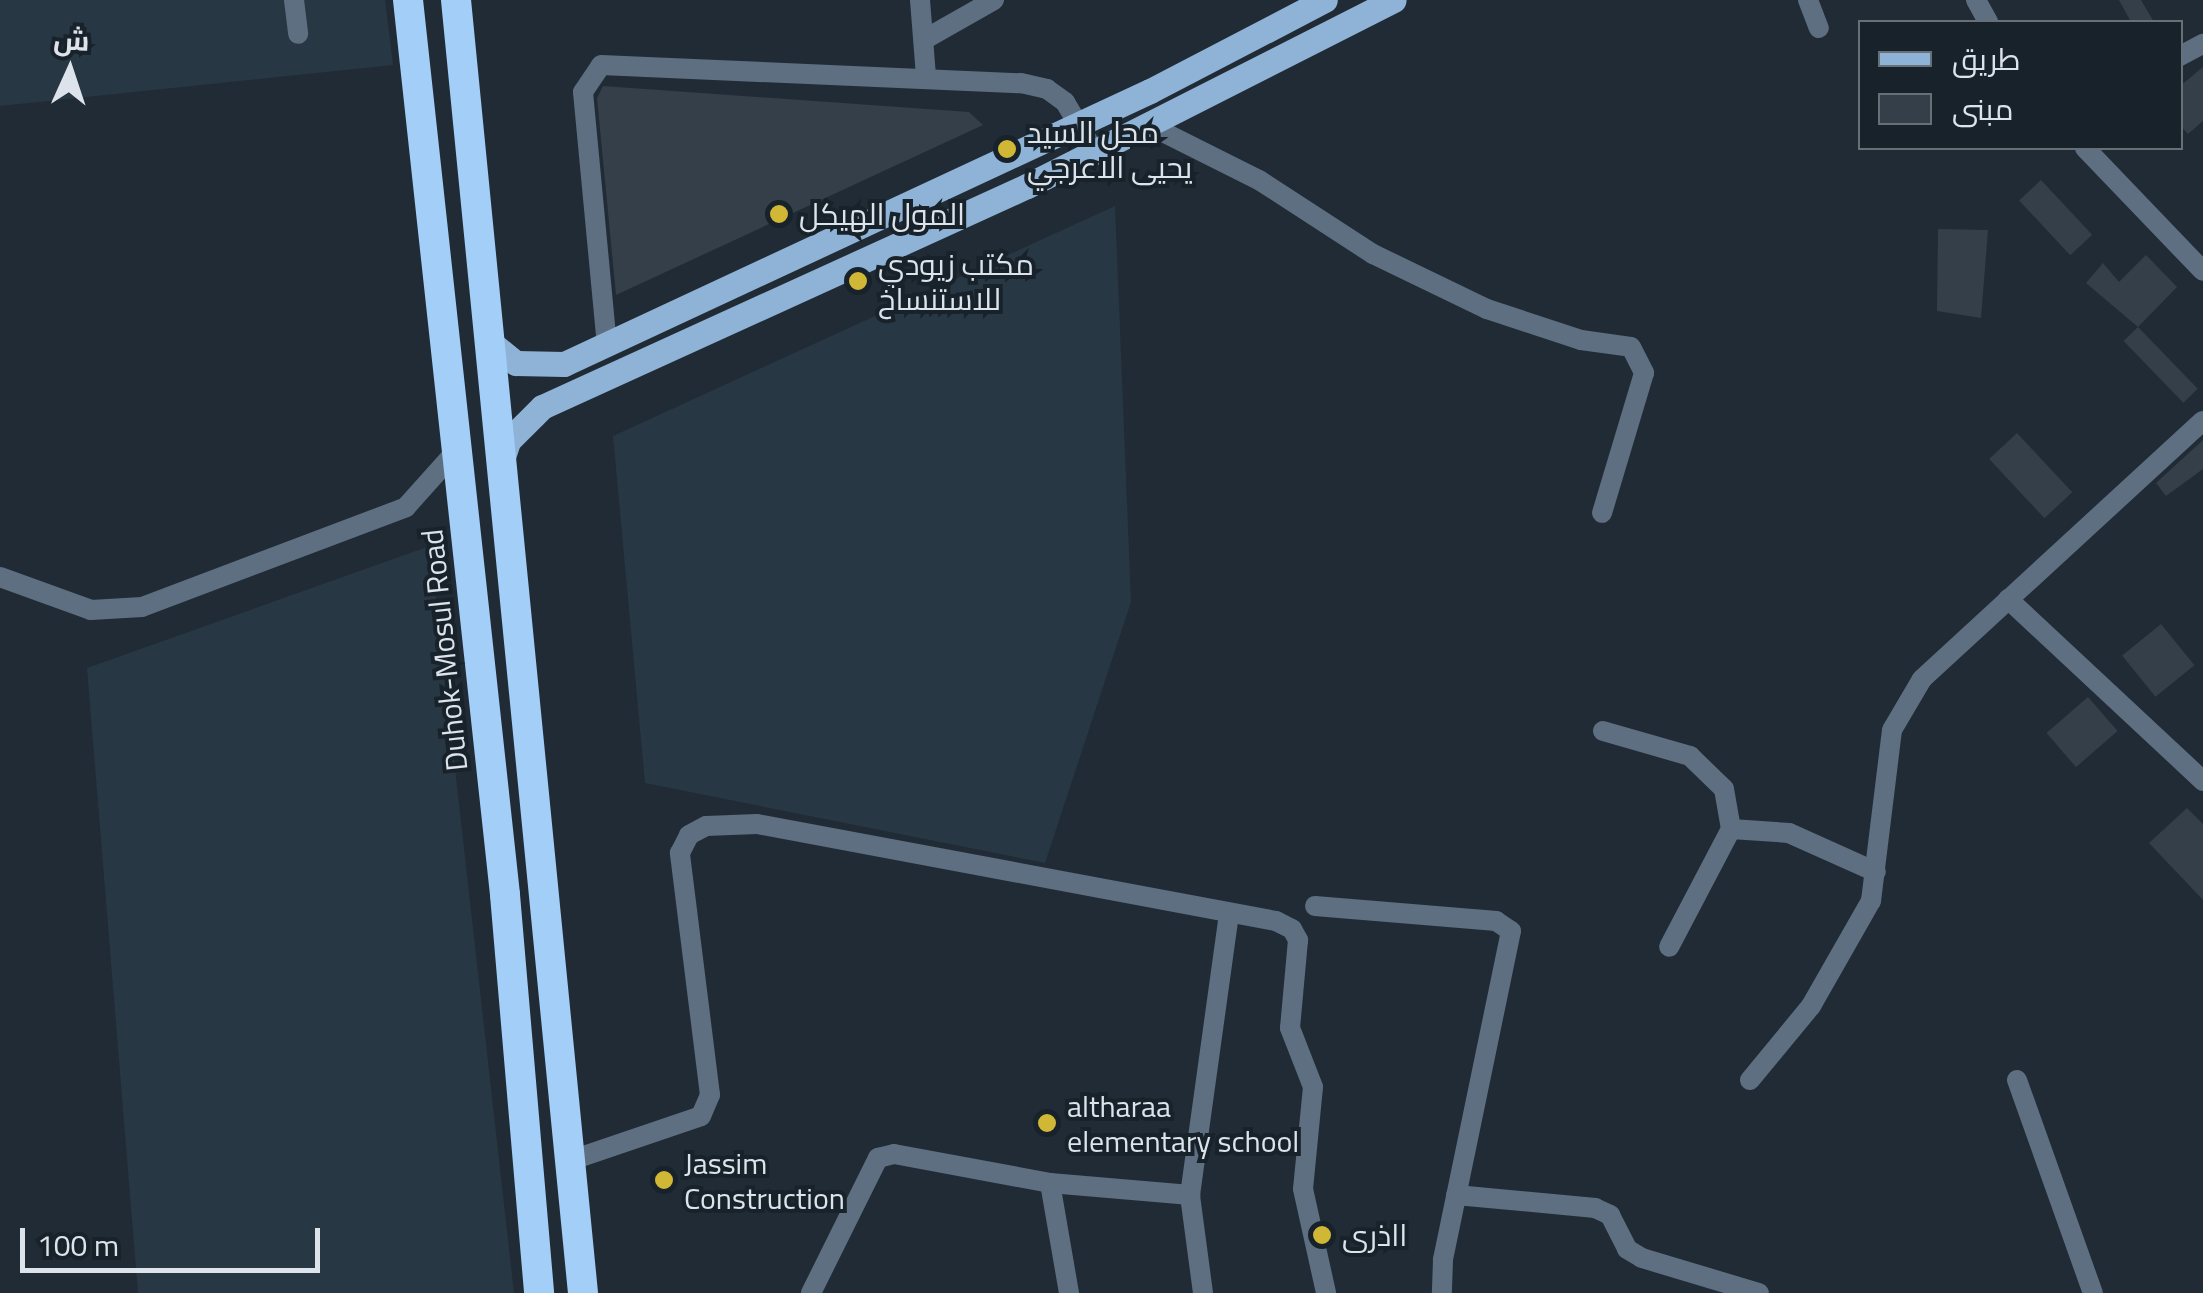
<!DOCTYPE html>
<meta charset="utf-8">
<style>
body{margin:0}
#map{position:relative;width:2203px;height:1293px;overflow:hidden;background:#212b35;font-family:"Titillium Web",Cairo,sans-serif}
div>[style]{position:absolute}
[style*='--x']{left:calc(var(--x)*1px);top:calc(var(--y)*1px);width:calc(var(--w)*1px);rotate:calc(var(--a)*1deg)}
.built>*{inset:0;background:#283744}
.building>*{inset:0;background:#343f49;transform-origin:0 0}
.minor>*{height:20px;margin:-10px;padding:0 10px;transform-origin:10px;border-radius:10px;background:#5d6f80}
.major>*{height:25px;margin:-12.5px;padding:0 12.5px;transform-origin:12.5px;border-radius:12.5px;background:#8eb3d6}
.highway>*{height:30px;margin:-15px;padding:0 15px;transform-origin:15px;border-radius:15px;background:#a2cef8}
.dots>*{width:28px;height:28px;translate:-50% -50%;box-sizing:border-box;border:5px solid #18222b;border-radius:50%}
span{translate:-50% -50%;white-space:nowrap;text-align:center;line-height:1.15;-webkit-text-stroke:8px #18222b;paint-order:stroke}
.poi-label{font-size:30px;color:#dde3ea}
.left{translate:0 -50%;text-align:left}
.street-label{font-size:30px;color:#dde3ea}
.legend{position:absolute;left:1858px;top:20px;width:325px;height:130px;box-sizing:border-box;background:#18222b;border:2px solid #676f77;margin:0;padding:12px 18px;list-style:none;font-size:30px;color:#dde3ea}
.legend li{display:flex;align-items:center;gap:20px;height:50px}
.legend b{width:50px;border:2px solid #676f77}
.north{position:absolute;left:20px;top:20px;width:100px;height:100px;-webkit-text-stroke:8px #18222b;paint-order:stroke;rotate:3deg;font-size:28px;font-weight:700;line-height:40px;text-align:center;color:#dde3ea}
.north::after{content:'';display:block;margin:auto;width:35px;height:45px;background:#dde3ea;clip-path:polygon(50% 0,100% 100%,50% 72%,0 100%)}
.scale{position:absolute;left:20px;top:1228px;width:300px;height:45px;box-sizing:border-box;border:5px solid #dde3ea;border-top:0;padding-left:12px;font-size:30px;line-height:35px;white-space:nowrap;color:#dde3ea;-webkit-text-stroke:8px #18222b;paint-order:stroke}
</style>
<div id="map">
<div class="built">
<div style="clip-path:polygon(0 0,385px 0,393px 65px,0 106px)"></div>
<div style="clip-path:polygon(1115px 206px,1131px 602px,1045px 863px,645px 783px,613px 436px)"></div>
<div style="clip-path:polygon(430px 546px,514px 1293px,138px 1293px,87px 668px)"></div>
</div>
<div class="building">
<div style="clip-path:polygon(2119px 0,2141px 0,2154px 22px,2131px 22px)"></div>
<div style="clip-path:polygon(2203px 67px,2203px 121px,2188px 134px,2180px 125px,2180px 86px)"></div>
<div style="clip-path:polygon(603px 86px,969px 112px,983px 125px,616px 295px,597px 98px)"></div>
<div style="left:2041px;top:180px;width:75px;height:30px;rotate:47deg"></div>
<div style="clip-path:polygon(1938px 229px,1988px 230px,1981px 318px,1937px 311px)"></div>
<div style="clip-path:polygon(2146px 255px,2177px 287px,2138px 327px,2086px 283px,2103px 263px,2119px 282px)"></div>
<div style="left:2138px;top:327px;width:86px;height:20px;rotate:46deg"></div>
<div style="left:2017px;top:433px;width:81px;height:38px;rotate:47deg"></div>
<div style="clip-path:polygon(2203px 440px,2203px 469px,2166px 496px,2156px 483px)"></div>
<div style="left:2161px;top:624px;width:53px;height:50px;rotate:51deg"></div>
<div style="left:2088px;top:697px;width:45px;height:55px;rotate:49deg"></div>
<div style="clip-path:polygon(2187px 808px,2203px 824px,2203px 900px,2149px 843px)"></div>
</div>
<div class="minor">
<div style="--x:294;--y:0;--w:34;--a:83"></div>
<div style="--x:920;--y:0;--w:76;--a:85.5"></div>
<div style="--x:1808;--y:0;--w:30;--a:69"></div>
<div style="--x:1976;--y:0;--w:25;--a:61"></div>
<div style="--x:927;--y:38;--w:77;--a:-29.6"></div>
<div style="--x:2180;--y:56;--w:26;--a:-28"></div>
<div style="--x:1147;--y:124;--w:125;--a:26.6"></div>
<div style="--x:1259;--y:180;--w:136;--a:33"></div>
<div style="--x:1373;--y:254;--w:127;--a:25.8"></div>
<div style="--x:1487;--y:309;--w:99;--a:18.3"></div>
<div style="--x:1581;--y:340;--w:50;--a:8"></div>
<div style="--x:1631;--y:347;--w:29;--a:63"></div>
<div style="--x:1644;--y:373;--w:146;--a:106.7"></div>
<div style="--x:2085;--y:148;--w:170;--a:46.2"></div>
<div style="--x:607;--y:346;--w:255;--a:-95.4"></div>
<div style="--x:583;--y:92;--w:32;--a:-56"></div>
<div style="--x:601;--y:65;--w:420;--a:2.5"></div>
<div style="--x:1021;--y:83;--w:27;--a:13"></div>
<div style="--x:1047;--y:89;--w:22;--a:36"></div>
<div style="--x:1065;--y:102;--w:57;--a:59.4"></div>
<div style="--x:0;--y:577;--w:97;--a:19.9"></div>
<div style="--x:91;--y:610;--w:51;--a:-3.4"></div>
<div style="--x:142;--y:607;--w:282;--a:-20.7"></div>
<div style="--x:406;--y:507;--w:76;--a:-48.2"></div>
<div style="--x:2008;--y:599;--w:267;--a:43"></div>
<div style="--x:1603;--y:731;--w:91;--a:16"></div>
<div style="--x:1690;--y:756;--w:47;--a:44.1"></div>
<div style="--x:1724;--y:789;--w:41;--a:80.1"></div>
<div style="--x:1731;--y:829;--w:133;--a:117.7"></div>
<div style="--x:1731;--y:829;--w:58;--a:3.9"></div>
<div style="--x:1789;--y:833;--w:95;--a:24.1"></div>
<div style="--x:1315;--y:906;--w:182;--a:4.7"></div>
<div style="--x:1496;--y:921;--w:18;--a:34"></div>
<div style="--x:1511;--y:931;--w:336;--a:101.7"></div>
<div style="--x:1443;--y:1260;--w:33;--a:92"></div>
<div style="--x:1750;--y:1080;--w:96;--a:-50.5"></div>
<div style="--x:1811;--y:1006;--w:121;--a:-60.3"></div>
<div style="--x:1871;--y:901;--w:172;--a:-83"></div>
<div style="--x:1892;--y:730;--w:59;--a:-59.5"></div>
<div style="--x:1922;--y:679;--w:381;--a:-42.6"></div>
<div style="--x:2017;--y:1080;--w:226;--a:70.4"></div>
<div style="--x:572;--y:1160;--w:136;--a:-18.8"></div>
<div style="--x:701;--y:1116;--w:23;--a:-67"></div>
<div style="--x:710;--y:1095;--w:244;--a:-97.1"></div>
<div style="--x:680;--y:853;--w:20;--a:-63"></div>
<div style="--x:689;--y:835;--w:19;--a:-28"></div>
<div style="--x:706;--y:826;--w:51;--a:-2.2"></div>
<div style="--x:757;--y:824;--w:528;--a:10.59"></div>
<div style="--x:1276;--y:921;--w:18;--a:27"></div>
<div style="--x:1292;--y:929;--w:13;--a:61"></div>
<div style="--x:1298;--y:940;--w:88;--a:95.2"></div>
<div style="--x:1290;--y:1028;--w:63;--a:68.7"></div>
<div style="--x:1313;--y:1087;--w:102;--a:95.6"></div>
<div style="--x:1303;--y:1189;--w:107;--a:77.5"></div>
<div style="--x:1050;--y:1183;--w:112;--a:80.2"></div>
<div style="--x:1456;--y:1195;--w:140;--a:5.3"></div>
<div style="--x:1595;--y:1208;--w:17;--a:25"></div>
<div style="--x:1610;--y:1215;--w:38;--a:63"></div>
<div style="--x:1627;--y:1249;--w:17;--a:31"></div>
<div style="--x:1642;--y:1258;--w:122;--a:16.7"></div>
<div style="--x:811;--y:1293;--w:151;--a:-63.6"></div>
<div style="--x:878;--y:1158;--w:16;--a:-14"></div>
<div style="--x:894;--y:1154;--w:159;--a:10.5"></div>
<div style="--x:1050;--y:1183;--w:141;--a:4.9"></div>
<div style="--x:1203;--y:1293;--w:99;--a:-97.6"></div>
<div style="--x:1190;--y:1195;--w:285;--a:-82.1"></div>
</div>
<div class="major">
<div style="--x:491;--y:343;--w:32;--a:39"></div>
<div style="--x:516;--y:363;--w:48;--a:1.2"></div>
<div style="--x:564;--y:364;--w:646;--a:-24.98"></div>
<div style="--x:1150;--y:91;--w:197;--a:-27.5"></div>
<div style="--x:501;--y:463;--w:23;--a:-72"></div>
<div style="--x:508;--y:441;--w:48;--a:-45"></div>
<div style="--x:542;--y:407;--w:533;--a:-24.5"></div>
<div style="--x:1027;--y:186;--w:411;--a:-26.9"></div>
</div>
<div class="highway">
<div style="--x:408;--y:0;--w:900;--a:83.81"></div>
<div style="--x:505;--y:895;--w:399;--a:85.1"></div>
<div style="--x:456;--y:0;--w:1299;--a:84.39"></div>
</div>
<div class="dots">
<div style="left:1007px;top:149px;background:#d1b736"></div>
<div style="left:779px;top:214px;background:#d1b736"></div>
<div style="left:858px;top:281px;background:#d1b736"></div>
<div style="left:1047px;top:1123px;background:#d1b736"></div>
<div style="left:664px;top:1180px;background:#d1b736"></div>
<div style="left:1322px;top:1235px;background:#d1b736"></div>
</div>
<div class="poi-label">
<span class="left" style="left:1027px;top:149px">محل السيد<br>يحيى الاعرجي</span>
<span class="left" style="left:799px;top:214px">المول الهيكل</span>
<span class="left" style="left:878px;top:281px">مكتب زيودي<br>للاستنساخ</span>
<span class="left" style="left:1067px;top:1123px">altharaa<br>elementary school</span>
<span class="left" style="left:684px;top:1180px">Jassim<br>Construction</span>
<span class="left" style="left:1342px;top:1235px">ااذرى</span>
</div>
<div class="street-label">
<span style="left:444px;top:650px;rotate:-96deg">Duhok-Mosul Road</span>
</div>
<ul class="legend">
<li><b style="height:12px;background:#8eb3d6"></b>طريق</li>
<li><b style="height:28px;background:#343f49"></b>مبنى</li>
</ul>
<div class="north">ش</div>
<div class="scale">100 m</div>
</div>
